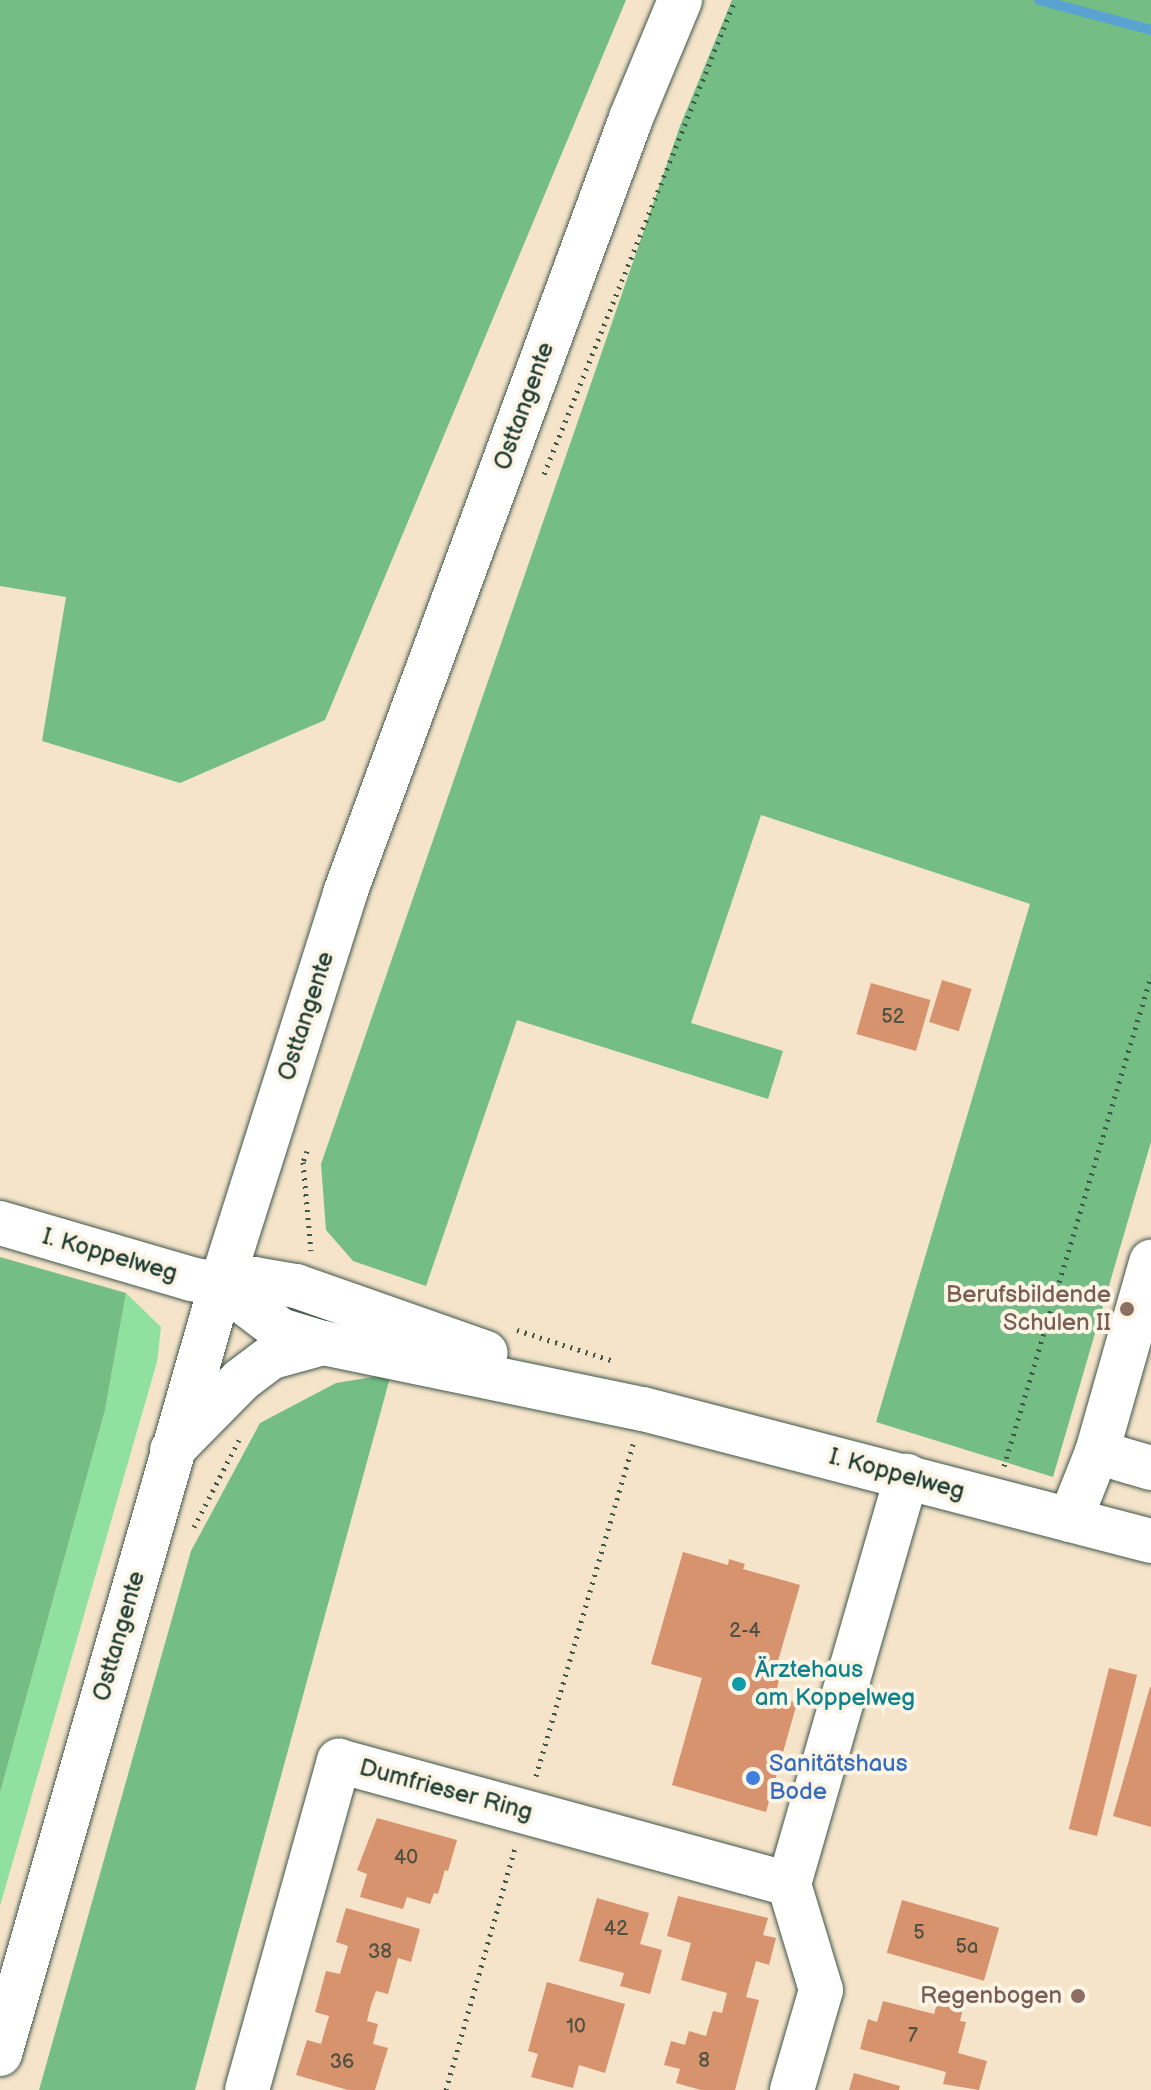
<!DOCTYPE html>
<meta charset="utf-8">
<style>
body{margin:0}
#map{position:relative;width:1151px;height:2090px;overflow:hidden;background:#f5e4ca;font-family:"Balsamiq Sans",sans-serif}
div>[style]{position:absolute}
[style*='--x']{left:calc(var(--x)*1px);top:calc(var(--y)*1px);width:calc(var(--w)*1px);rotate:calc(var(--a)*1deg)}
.green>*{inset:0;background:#90e09f}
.forest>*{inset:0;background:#74be86}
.stream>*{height:10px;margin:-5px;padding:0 5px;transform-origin:5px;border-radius:5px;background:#5aa2d1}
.building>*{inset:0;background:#d7926e;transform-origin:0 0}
.path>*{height:5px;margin-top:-2.5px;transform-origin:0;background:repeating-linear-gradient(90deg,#3f564a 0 2px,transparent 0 8px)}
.roads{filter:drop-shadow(0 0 2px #3f564a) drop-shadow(0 0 2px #3f564a)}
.minor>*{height:44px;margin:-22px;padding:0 22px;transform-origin:22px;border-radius:22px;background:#fff}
.major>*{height:44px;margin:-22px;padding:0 22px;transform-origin:22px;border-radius:22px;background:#fff}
.dots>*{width:22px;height:22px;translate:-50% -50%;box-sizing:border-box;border:4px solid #fcf5e5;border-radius:50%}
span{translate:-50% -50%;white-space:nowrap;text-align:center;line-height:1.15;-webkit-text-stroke:8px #fcf5e5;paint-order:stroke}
.number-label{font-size:20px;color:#4d5242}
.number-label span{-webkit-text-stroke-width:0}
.street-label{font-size:24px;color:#1f3d34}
.education-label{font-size:24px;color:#785e54}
.right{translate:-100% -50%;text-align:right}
.culture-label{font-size:24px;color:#0d838f}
.left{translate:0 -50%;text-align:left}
.shop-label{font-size:24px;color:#366cbe}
</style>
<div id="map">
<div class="green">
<div style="clip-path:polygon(126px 1293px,161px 1327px,157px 1362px,0 1906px,0 1793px,105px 1410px)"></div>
</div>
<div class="forest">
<div style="clip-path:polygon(0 0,626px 0,325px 720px,180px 783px,42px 741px,66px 597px,0 586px)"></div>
<div style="clip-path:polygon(732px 0,1151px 0,1151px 1142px,1053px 1477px,876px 1422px,1030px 904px,761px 815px,691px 1023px,783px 1051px,768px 1099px,517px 1020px,426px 1286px,353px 1261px,326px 1230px,321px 1164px,680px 126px)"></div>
<div style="clip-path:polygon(0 1257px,126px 1293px,105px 1410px,0 1793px)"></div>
<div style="clip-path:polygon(391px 1374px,195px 2090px,39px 2090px,191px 1551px,260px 1423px,336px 1383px)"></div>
</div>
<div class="stream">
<div style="--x:1039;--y:0;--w:116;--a:15"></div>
</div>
<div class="building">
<div style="left:942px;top:980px;width:31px;height:44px;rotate:17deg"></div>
<div style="left:871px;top:983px;width:62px;height:53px;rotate:16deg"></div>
<div style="clip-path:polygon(683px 1552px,728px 1565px,729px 1559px,745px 1564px,743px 1569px,800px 1585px,773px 1678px,779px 1680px,775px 1697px,797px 1703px,766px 1812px,672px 1785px,702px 1678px,651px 1664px)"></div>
<div style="left:1109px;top:1668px;width:29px;height:166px;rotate:14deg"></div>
<div style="clip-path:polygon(1150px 1687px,1151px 1687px,1151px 1827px,1113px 1816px)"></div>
<div style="clip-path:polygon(377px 1818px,457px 1840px,448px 1871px,445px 1870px,438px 1894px,434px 1893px,430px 1904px,407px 1897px,403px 1909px,360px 1897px,367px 1874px,357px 1870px)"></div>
<div style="clip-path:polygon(678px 1896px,768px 1918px,763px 1935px,776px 1938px,769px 1965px,756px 1961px,746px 1997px,759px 2000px,735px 2090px,701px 2090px,676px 2083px,680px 2069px,664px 2065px,671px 2041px,685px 2045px,689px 2031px,706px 2036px,713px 2011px,722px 2013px,727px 1993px,681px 1980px,691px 1943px,667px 1936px)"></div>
<div style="clip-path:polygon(597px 1898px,649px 1913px,640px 1944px,662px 1950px,650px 1994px,620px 1986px,624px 1973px,579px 1961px)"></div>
<div style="left:902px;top:1900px;width:101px;height:55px;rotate:16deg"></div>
<div style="clip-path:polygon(346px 1908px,420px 1929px,411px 1962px,398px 1958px,388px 1994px,376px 1991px,371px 2005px,367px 2021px,378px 2024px,373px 2044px,388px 2048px,375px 2090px,348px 2090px,296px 2075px,307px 2040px,321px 2044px,329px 2016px,315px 2012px,326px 1971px,340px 1974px,348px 1946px,336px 1942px)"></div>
<div style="clip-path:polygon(547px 1982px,625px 2004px,605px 2073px,579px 2065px,573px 2088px,531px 2077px,538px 2054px,528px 2051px)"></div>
<div style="clip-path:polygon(939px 1997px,964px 2004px,960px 2021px,966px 2022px,958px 2053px,987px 2061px,979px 2090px,943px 2084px,946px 2072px,860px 2049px,868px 2019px,877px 2022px,883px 2001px,934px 2014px)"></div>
<div style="clip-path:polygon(854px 2073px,900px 2086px,899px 2090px,849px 2090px)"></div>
</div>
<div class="path">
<div style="--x:544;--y:474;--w:511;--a:-68.05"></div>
<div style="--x:307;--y:1151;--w:12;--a:110"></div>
<div style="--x:303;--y:1162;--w:89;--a:84.9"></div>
<div style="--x:517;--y:1330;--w:102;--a:17.7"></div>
<div style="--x:1004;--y:1466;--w:512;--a:-73.3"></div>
<div style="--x:194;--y:1527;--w:98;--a:-62.7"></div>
<div style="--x:536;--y:1776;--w:346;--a:-73.7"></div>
<div style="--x:446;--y:2090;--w:253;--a:-74.1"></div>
</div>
<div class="roads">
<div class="minor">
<div style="--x:0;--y:1223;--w:199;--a:16.3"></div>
<div style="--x:191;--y:1279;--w:31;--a:11"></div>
<div style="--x:221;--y:1285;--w:34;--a:-10"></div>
<div style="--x:254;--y:1279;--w:43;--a:9.5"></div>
<div style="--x:296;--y:1286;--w:201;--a:19.4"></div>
<div style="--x:221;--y:1285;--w:74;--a:37.3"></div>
<div style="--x:280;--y:1330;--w:45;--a:16.8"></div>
<div style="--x:323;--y:1343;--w:327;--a:11.7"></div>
<div style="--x:643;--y:1409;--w:525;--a:14.57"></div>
<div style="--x:172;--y:1450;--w:98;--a:-45.4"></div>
<div style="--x:241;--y:1380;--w:39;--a:-37"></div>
<div style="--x:272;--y:1357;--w:53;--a:-15.4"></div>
<div style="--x:1097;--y:1452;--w:56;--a:16.5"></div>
<div style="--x:1070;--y:1520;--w:73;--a:-68.3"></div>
<div style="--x:1097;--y:1452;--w:198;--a:-74.1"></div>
<div style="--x:247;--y:2090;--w:342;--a:-74.4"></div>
<div style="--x:339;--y:1761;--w:467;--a:15.3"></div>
<div style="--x:792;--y:2090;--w:104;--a:-73.8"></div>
<div style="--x:821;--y:1990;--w:111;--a:-106.8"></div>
<div style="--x:789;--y:1884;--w:425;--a:-73.9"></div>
</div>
<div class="major">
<div style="--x:0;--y:2054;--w:800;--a:-73.97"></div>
<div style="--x:221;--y:1285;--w:411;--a:-72.4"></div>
<div style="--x:345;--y:893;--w:826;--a:-69.74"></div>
<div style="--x:631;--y:118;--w:128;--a:-67.4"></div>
</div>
</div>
<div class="dots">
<div style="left:1127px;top:1309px;background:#8d6e63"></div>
<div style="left:739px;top:1684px;background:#0f9aa8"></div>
<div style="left:753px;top:1778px;background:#3f7fe0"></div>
<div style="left:1078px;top:1996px;background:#8d6e63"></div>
</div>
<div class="number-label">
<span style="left:893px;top:1017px">52</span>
<span style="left:745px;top:1631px">2-4</span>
<span style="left:406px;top:1858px">40</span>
<span style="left:616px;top:1929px">42</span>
<span style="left:919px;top:1933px">5</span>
<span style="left:967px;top:1947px">5a</span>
<span style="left:380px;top:1952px">38</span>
<span style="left:576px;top:2027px">10</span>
<span style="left:913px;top:2036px">7</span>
<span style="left:704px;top:2061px">8</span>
<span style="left:342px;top:2062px">36</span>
</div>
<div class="street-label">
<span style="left:524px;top:406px;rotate:-70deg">Osttangente</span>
<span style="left:306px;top:1016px;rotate:-72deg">Osttangente</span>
<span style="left:110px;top:1255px;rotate:16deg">I. Koppelweg</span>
<span style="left:897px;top:1474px;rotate:15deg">I. Koppelweg</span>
<span style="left:119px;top:1636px;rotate:-74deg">Osttangente</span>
<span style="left:446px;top:1790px;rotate:15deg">Dumfrieser Ring</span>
</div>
<div class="education-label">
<span class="right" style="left:1111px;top:1309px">Berufsbildende<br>Schulen II</span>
<span class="right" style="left:1062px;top:1996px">Regenbogen</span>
</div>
<div class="culture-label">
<span class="left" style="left:755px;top:1684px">Ärztehaus<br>am Koppelweg</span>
</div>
<div class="shop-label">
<span class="left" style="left:769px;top:1778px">Sanitätshaus<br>Bode</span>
</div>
</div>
